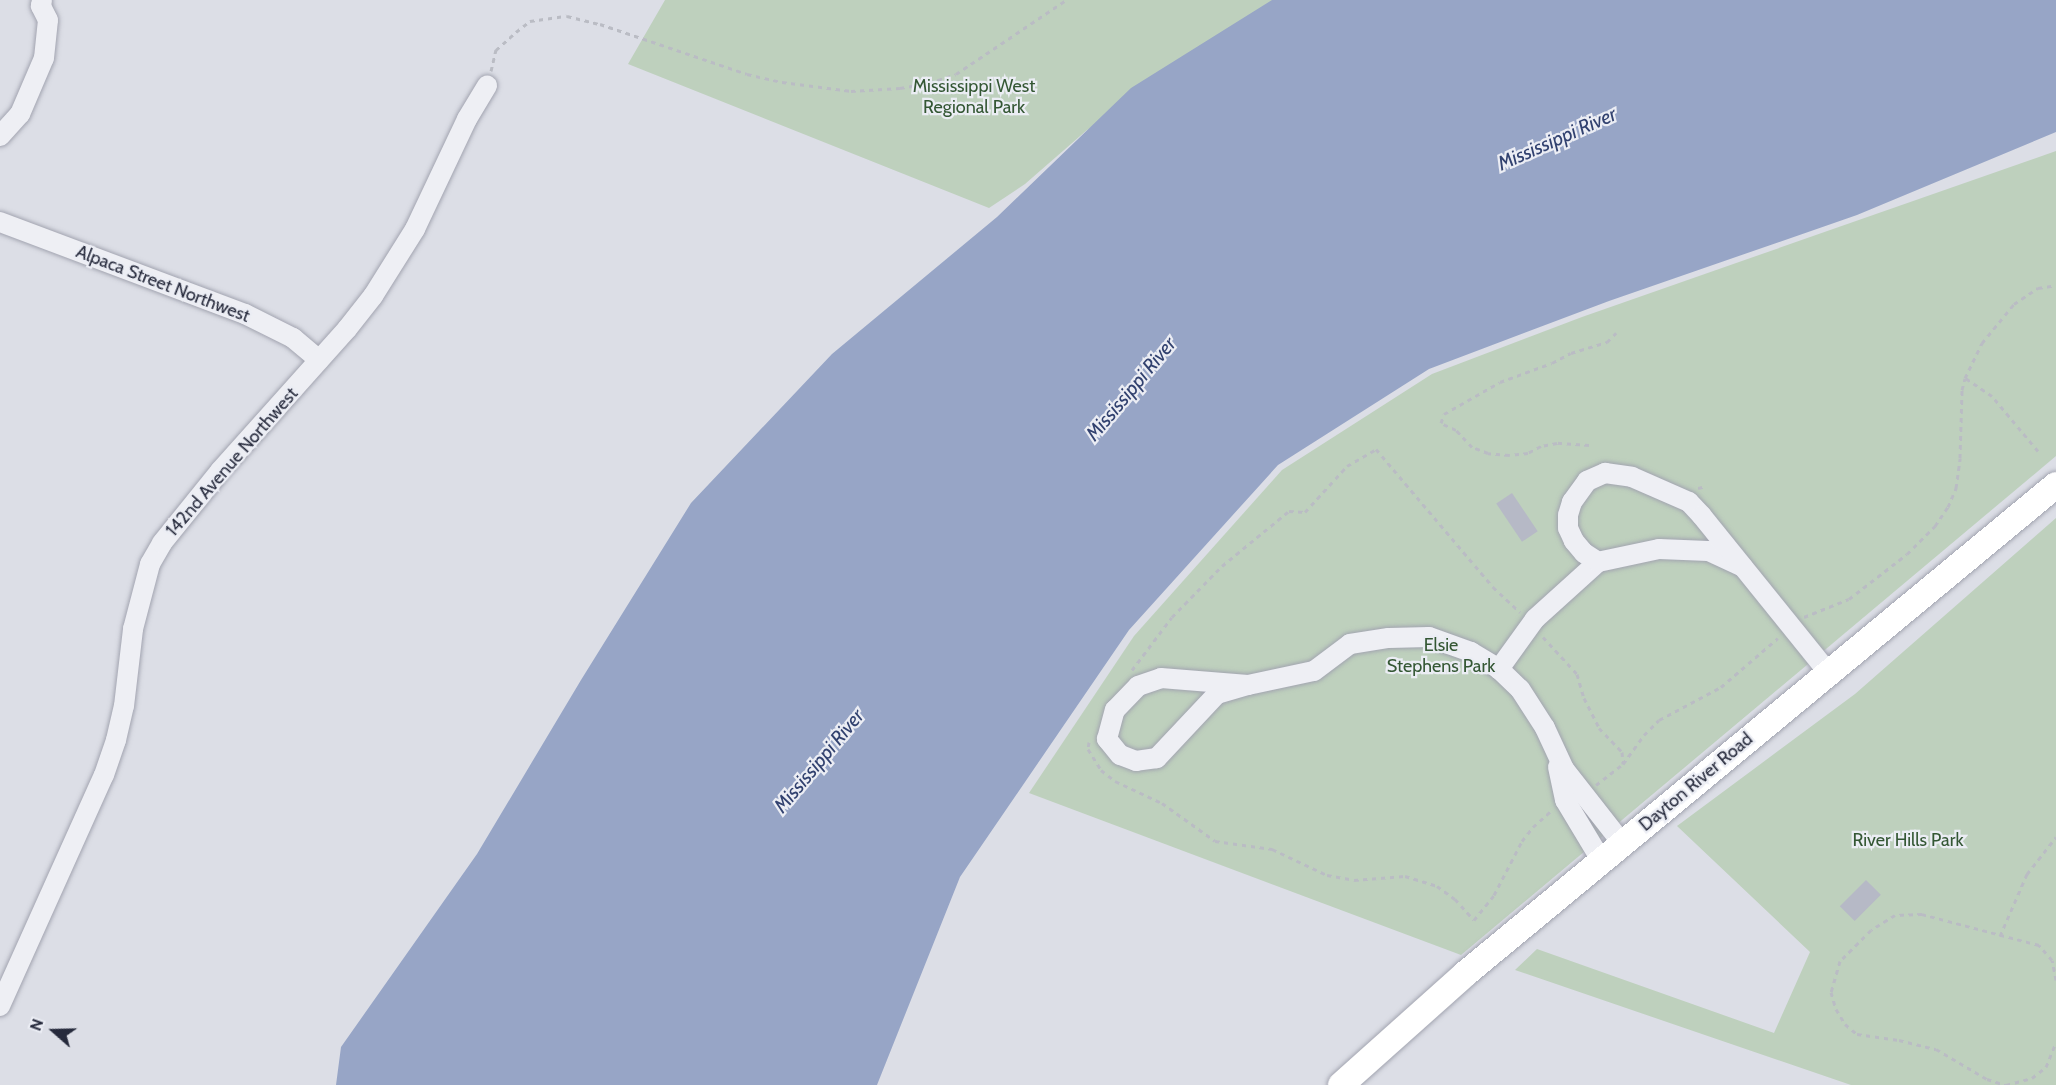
<!DOCTYPE html>
<style>
body{margin:0}
#map{position:relative;width:2056px;height:1085px;overflow:hidden;background:#dcdee6;font-family:Cabin,sans-serif}
div>[style]{position:absolute}
[style*='--x']{left:calc(var(--x)*1px);top:calc(var(--y)*1px);width:calc(var(--w)*1px);rotate:calc(var(--a)*1deg)}
.green>*{inset:0;background:#bed0bd}
.water>*{inset:0;background:#97a5c6}
.building>*{inset:0;background:#b6b9c6;transform-origin:0 0}
.path>*{height:3px;margin-top:-1.5px;transform-origin:0;background:repeating-linear-gradient(90deg,#babcc4 0 4.5px,transparent 0 9px)}
.roads{filter:drop-shadow(0 0 2px #a2a4b0) drop-shadow(0 0 2px #a2a4b0)}
.minor>*{height:20px;margin:-10px;padding:0 10px;transform-origin:10px;border-radius:10px;background:#eeeff4}
.major>*{height:26px;margin:-13px;padding:0 13px;transform-origin:13px;border-radius:13px;background:#fff}
span{translate:-50% -50%;white-space:nowrap;text-align:center;line-height:1.15;-webkit-text-stroke:4.5px #ebedf4;paint-order:stroke}
.park-label{font-size:18px;color:#345734}
.street-label{font-size:18px;color:#262a3c}
.water-label{font-size:20px;color:#31416f;font-style:italic}
.north{position:absolute;left:24px;top:1001px;width:60px;height:60px;-webkit-text-stroke:4px #ebedf4;paint-order:stroke;rotate:290deg;font-size:16px;font-weight:700;line-height:24px;text-align:center;color:#262a3c}
.north::after{content:'';display:block;margin:auto;width:21px;height:27px;background:#262a3c;clip-path:polygon(50% 0,100% 100%,50% 72%,0 100%)}
</style>
<div id="map">
<div class="green">
<div style="clip-path:polygon(665px 0,1274px 0,1087px 130px,1025px 184px,989px 208px,628px 64px)"></div>
<div style="clip-path:polygon(2056px 151px,2056px 456px,1461px 955px,1029px 793px,1134px 636px,1282px 470px,1432px 374px,1582px 317px)"></div>
<div style="clip-path:polygon(2056px 518px,2056px 1085px,1851px 1085px,1515px 970px,1537px 949px,1774px 1033px,1810px 952px,1677px 826px,1855px 694px)"></div>
</div>
<div class="water">
<div style="clip-path:polygon(1272px 0,2056px 0,2056px 132px,1857px 215px,1609px 301px,1429px 369px,1278px 465px,1129px 630px,960px 877px,877px 1085px,336px 1085px,341px 1047px,477px 854px,581px 680px,691px 503px,832px 354px,997px 217px,1131px 88px)"></div>
</div>
<div class="building">
<div style="left:1512px;top:493px;width:46px;height:19px;rotate:56deg"></div>
<div style="left:1866px;top:880px;width:21px;height:37px;rotate:45deg"></div>
</div>
<div class="path">
<div style="--x:491;--y:71;--w:22;--a:-77"></div>
<div style="--x:496;--y:50;--w:27;--a:-42"></div>
<div style="--x:516;--y:32;--w:18;--a:-38"></div>
<div style="--x:530;--y:21;--w:37;--a:-8"></div>
<div style="--x:567;--y:16;--w:34;--a:14"></div>
<div style="--x:600;--y:24;--w:155;--a:18.8"></div>
<div style="--x:747;--y:74;--w:36;--a:13"></div>
<div style="--x:782;--y:82;--w:70;--a:7.4"></div>
<div style="--x:851;--y:91;--w:49;--a:-3.5"></div>
<div style="--x:900;--y:88;--w:29;--a:-10"></div>
<div style="--x:929;--y:83;--w:28;--a:-18"></div>
<div style="--x:956;--y:74;--w:133;--a:-33.9"></div>
<div style="--x:1589;--y:445;--w:32;--a:-176"></div>
<div style="--x:1557;--y:443;--w:16;--a:169"></div>
<div style="--x:1541;--y:446;--w:15;--a:152"></div>
<div style="--x:1528;--y:453;--w:19;--a:174"></div>
<div style="--x:1509;--y:455;--w:21;--a:-175"></div>
<div style="--x:1488;--y:453;--w:17;--a:-159"></div>
<div style="--x:1472;--y:447;--w:23;--a:-133"></div>
<div style="--x:1456;--y:430;--w:17;--a:-155"></div>
<div style="--x:1441;--y:423;--w:9;--a:-72"></div>
<div style="--x:1444;--y:414;--w:64;--a:-29.7"></div>
<div style="--x:1500;--y:382;--w:55;--a:-20.1"></div>
<div style="--x:1552;--y:363;--w:21;--a:-28"></div>
<div style="--x:1571;--y:353;--w:38;--a:-17"></div>
<div style="--x:1607;--y:342;--w:13;--a:-45"></div>
<div style="--x:2038;--y:451;--w:72;--a:-129.9"></div>
<div style="--x:1992;--y:396;--w:32;--a:-146"></div>
<div style="--x:1965;--y:378;--w:39;--a:-64"></div>
<div style="--x:1982;--y:343;--w:50;--a:-50.6"></div>
<div style="--x:2014;--y:304;--w:29;--a:-34"></div>
<div style="--x:2038;--y:288;--w:18;--a:-9"></div>
<div style="--x:1698;--y:488;--w:9;--a:-13"></div>
<div style="--x:1804;--y:617;--w:48;--a:-21.8"></div>
<div style="--x:1849;--y:599;--w:73;--a:-37.8"></div>
<div style="--x:1907;--y:554;--w:40;--a:-45"></div>
<div style="--x:1935;--y:526;--w:23;--a:-56"></div>
<div style="--x:1948;--y:507;--w:21;--a:-67"></div>
<div style="--x:1956;--y:488;--w:30;--a:-82"></div>
<div style="--x:1960;--y:458;--w:68;--a:-88.3"></div>
<div style="--x:1962;--y:390;--w:12;--a:-76"></div>
<div style="--x:1543;--y:637;--w:50;--a:47.4"></div>
<div style="--x:1577;--y:674;--w:25;--a:74"></div>
<div style="--x:1584;--y:698;--w:34;--a:63"></div>
<div style="--x:1599;--y:728;--w:33;--a:46"></div>
<div style="--x:1622;--y:752;--w:12;--a:85"></div>
<div style="--x:1132;--y:670;--w:66;--a:-53"></div>
<div style="--x:1172;--y:617;--w:71;--a:-45.6"></div>
<div style="--x:1222;--y:566;--w:87;--a:-39.4"></div>
<div style="--x:1289;--y:511;--w:16;--a:4"></div>
<div style="--x:1305;--y:512;--w:62;--a:-47.6"></div>
<div style="--x:1347;--y:466;--w:34;--a:-30"></div>
<div style="--x:1376;--y:449;--w:181;--a:49.7"></div>
<div style="--x:1493;--y:587;--w:37;--a:43"></div>
<div style="--x:1089;--y:742;--w:7;--a:98"></div>
<div style="--x:1088;--y:749;--w:25;--a:58"></div>
<div style="--x:1101;--y:770;--w:18;--a:38"></div>
<div style="--x:1115;--y:781;--w:52;--a:25.1"></div>
<div style="--x:1162;--y:803;--w:65;--a:35.6"></div>
<div style="--x:1215;--y:841;--w:58;--a:8"></div>
<div style="--x:1272;--y:849;--w:61;--a:25.3"></div>
<div style="--x:1327;--y:875;--w:27;--a:10"></div>
<div style="--x:1354;--y:880;--w:51;--a:-4.5"></div>
<div style="--x:1405;--y:876;--w:34;--a:17"></div>
<div style="--x:1437;--y:886;--w:22;--a:36"></div>
<div style="--x:1455;--y:899;--w:28;--a:48"></div>
<div style="--x:1474;--y:920;--w:32;--a:-51"></div>
<div style="--x:1494;--y:895;--w:61;--a:-62.6"></div>
<div style="--x:1522;--y:841;--w:18;--a:-52"></div>
<div style="--x:1533;--y:827;--w:25;--a:-42"></div>
<div style="--x:1596;--y:785;--w:34;--a:-38"></div>
<div style="--x:1623;--y:764;--w:36;--a:-54"></div>
<div style="--x:1644;--y:735;--w:21;--a:-45"></div>
<div style="--x:1659;--y:720;--w:70;--a:-28"></div>
<div style="--x:1721;--y:687;--w:75;--a:-40.7"></div>
<div style="--x:2000;--y:936;--w:68;--a:-66.5"></div>
<div style="--x:2027;--y:874;--w:47;--a:-51.9"></div>
<div style="--x:2056;--y:980;--w:20;--a:-101"></div>
<div style="--x:2052;--y:960;--w:20;--a:-131"></div>
<div style="--x:2039;--y:945;--w:121;--a:-165.2"></div>
<div style="--x:1922;--y:914;--w:27;--a:178"></div>
<div style="--x:1895;--y:915;--w:28;--a:148"></div>
<div style="--x:1871;--y:930;--w:44;--a:135"></div>
<div style="--x:1840;--y:961;--w:32;--a:106"></div>
<div style="--x:1831;--y:992;--w:18;--a:74"></div>
<div style="--x:1836;--y:1009;--w:17;--a:59"></div>
<div style="--x:1845;--y:1024;--w:16;--a:40"></div>
<div style="--x:1857;--y:1034;--w:42;--a:8.1"></div>
<div style="--x:1899;--y:1040;--w:38;--a:14"></div>
<div style="--x:1936;--y:1049;--w:59;--a:30.5"></div>
<div style="--x:1987;--y:1079;--w:20;--a:18"></div>
<div style="--x:2006;--y:1085;--w:27;--a:-15"></div>
<div style="--x:2032;--y:1078;--w:18;--a:-38"></div>
<div style="--x:2046;--y:1067;--w:27;--a:-68"></div>
</div>
<div class="roads">
<div class="minor">
<div style="--x:0;--y:136;--w:30;--a:-48"></div>
<div style="--x:20;--y:114;--w:61;--a:-66.8"></div>
<div style="--x:44;--y:58;--w:38;--a:-84"></div>
<div style="--x:48;--y:20;--w:16;--a:-117"></div>
<div style="--x:41;--y:6;--w:6;--a:-81"></div>
<div style="--x:0;--y:222;--w:262;--a:20.6"></div>
<div style="--x:245;--y:314;--w:54;--a:26.6"></div>
<div style="--x:293;--y:338;--w:34;--a:40"></div>
<div style="--x:1598;--y:562;--w:85;--a:137.9"></div>
<div style="--x:1535;--y:619;--w:62;--a:125.8"></div>
<div style="--x:1499;--y:669;--w:29;--a:44"></div>
<div style="--x:1520;--y:689;--w:46;--a:57.3"></div>
<div style="--x:1545;--y:728;--w:45;--a:65.1"></div>
<div style="--x:1564;--y:769;--w:94;--a:51.9"></div>
<div style="--x:1743;--y:567;--w:38;--a:-155"></div>
<div style="--x:1708;--y:551;--w:49;--a:-177.7"></div>
<div style="--x:1659;--y:549;--w:62;--a:168"></div>
<div style="--x:1598;--y:562;--w:17;--a:-147"></div>
<div style="--x:1584;--y:553;--w:16;--a:-130"></div>
<div style="--x:1574;--y:541;--w:14;--a:-115"></div>
<div style="--x:1568;--y:528;--w:13;--a:-90"></div>
<div style="--x:1568;--y:515;--w:14;--a:-73"></div>
<div style="--x:1572;--y:502;--w:26;--a:-54"></div>
<div style="--x:1587;--y:481;--w:20;--a:-24"></div>
<div style="--x:1605;--y:473;--w:27;--a:8"></div>
<div style="--x:1632;--y:477;--w:62;--a:23.7"></div>
<div style="--x:1689;--y:502;--w:19;--a:47"></div>
<div style="--x:1702;--y:516;--w:201;--a:51.1"></div>
<div style="--x:1248;--y:685;--w:32;--a:164"></div>
<div style="--x:1217;--y:694;--w:88;--a:133.2"></div>
<div style="--x:1157;--y:758;--w:21;--a:172"></div>
<div style="--x:1136;--y:761;--w:17;--a:-159"></div>
<div style="--x:1120;--y:755;--w:21;--a:-129"></div>
<div style="--x:1107;--y:739;--w:30;--a:-75"></div>
<div style="--x:1115;--y:710;--w:33;--a:-46"></div>
<div style="--x:1138;--y:686;--w:24;--a:-19"></div>
<div style="--x:1161;--y:678;--w:87;--a:4.6"></div>
<div style="--x:1248;--y:685;--w:67;--a:-12"></div>
<div style="--x:1314;--y:671;--w:45;--a:-36.9"></div>
<div style="--x:1350;--y:644;--w:39;--a:-9"></div>
<div style="--x:1389;--y:638;--w:40;--a:-1.4"></div>
<div style="--x:1429;--y:637;--w:45;--a:19.7"></div>
<div style="--x:1471;--y:652;--w:33;--a:31"></div>
<div style="--x:1558;--y:767;--w:34;--a:78"></div>
<div style="--x:1565;--y:800;--w:70;--a:59"></div>
<div style="--x:0;--y:1006;--w:253;--a:-65.8"></div>
<div style="--x:104;--y:775;--w:37;--a:-71"></div>
<div style="--x:116;--y:740;--w:35;--a:-77"></div>
<div style="--x:124;--y:706;--w:78;--a:-83.3"></div>
<div style="--x:133;--y:629;--w:67;--a:-75.3"></div>
<div style="--x:150;--y:564;--w:24;--a:-60"></div>
<div style="--x:162;--y:543;--w:92;--a:-51.1"></div>
<div style="--x:220;--y:471;--w:191;--a:-48.2"></div>
<div style="--x:347;--y:329;--w:42;--a:-51.8"></div>
<div style="--x:373;--y:296;--w:79;--a:-57.9"></div>
<div style="--x:415;--y:229;--w:122;--a:-64.7"></div>
<div style="--x:467;--y:119;--w:39;--a:-59"></div>
</div>
<div class="major">
<div style="--x:1341;--y:1085;--w:166;--a:-41.8"></div>
<div style="--x:1465;--y:974;--w:767;--a:-39.6"></div>
</div>
</div>
<div class="park-label">
<span style="left:974px;top:97px">Mississippi West<br>Regional Park</span>
<span style="left:1441px;top:656px">Elsie<br>Stephens Park</span>
<span style="left:1908px;top:840px">River Hills Park</span>
</div>
<div class="street-label">
<span style="left:163px;top:284px;rotate:21deg">Alpaca Street Northwest</span>
<span style="left:232px;top:462px;rotate:-49deg">142nd Avenue Northwest</span>
<span style="left:1696px;top:782px;rotate:-40deg">Dayton River Road</span>
</div>
<div class="water-label">
<span style="left:1557px;top:139px;rotate:-24deg">Mississippi River</span>
<span style="left:1131px;top:389px;rotate:-50deg">Mississippi River</span>
<span style="left:819px;top:761px;rotate:-50deg">Mississippi River</span>
</div>
<div class="north">N</div>
</div>
